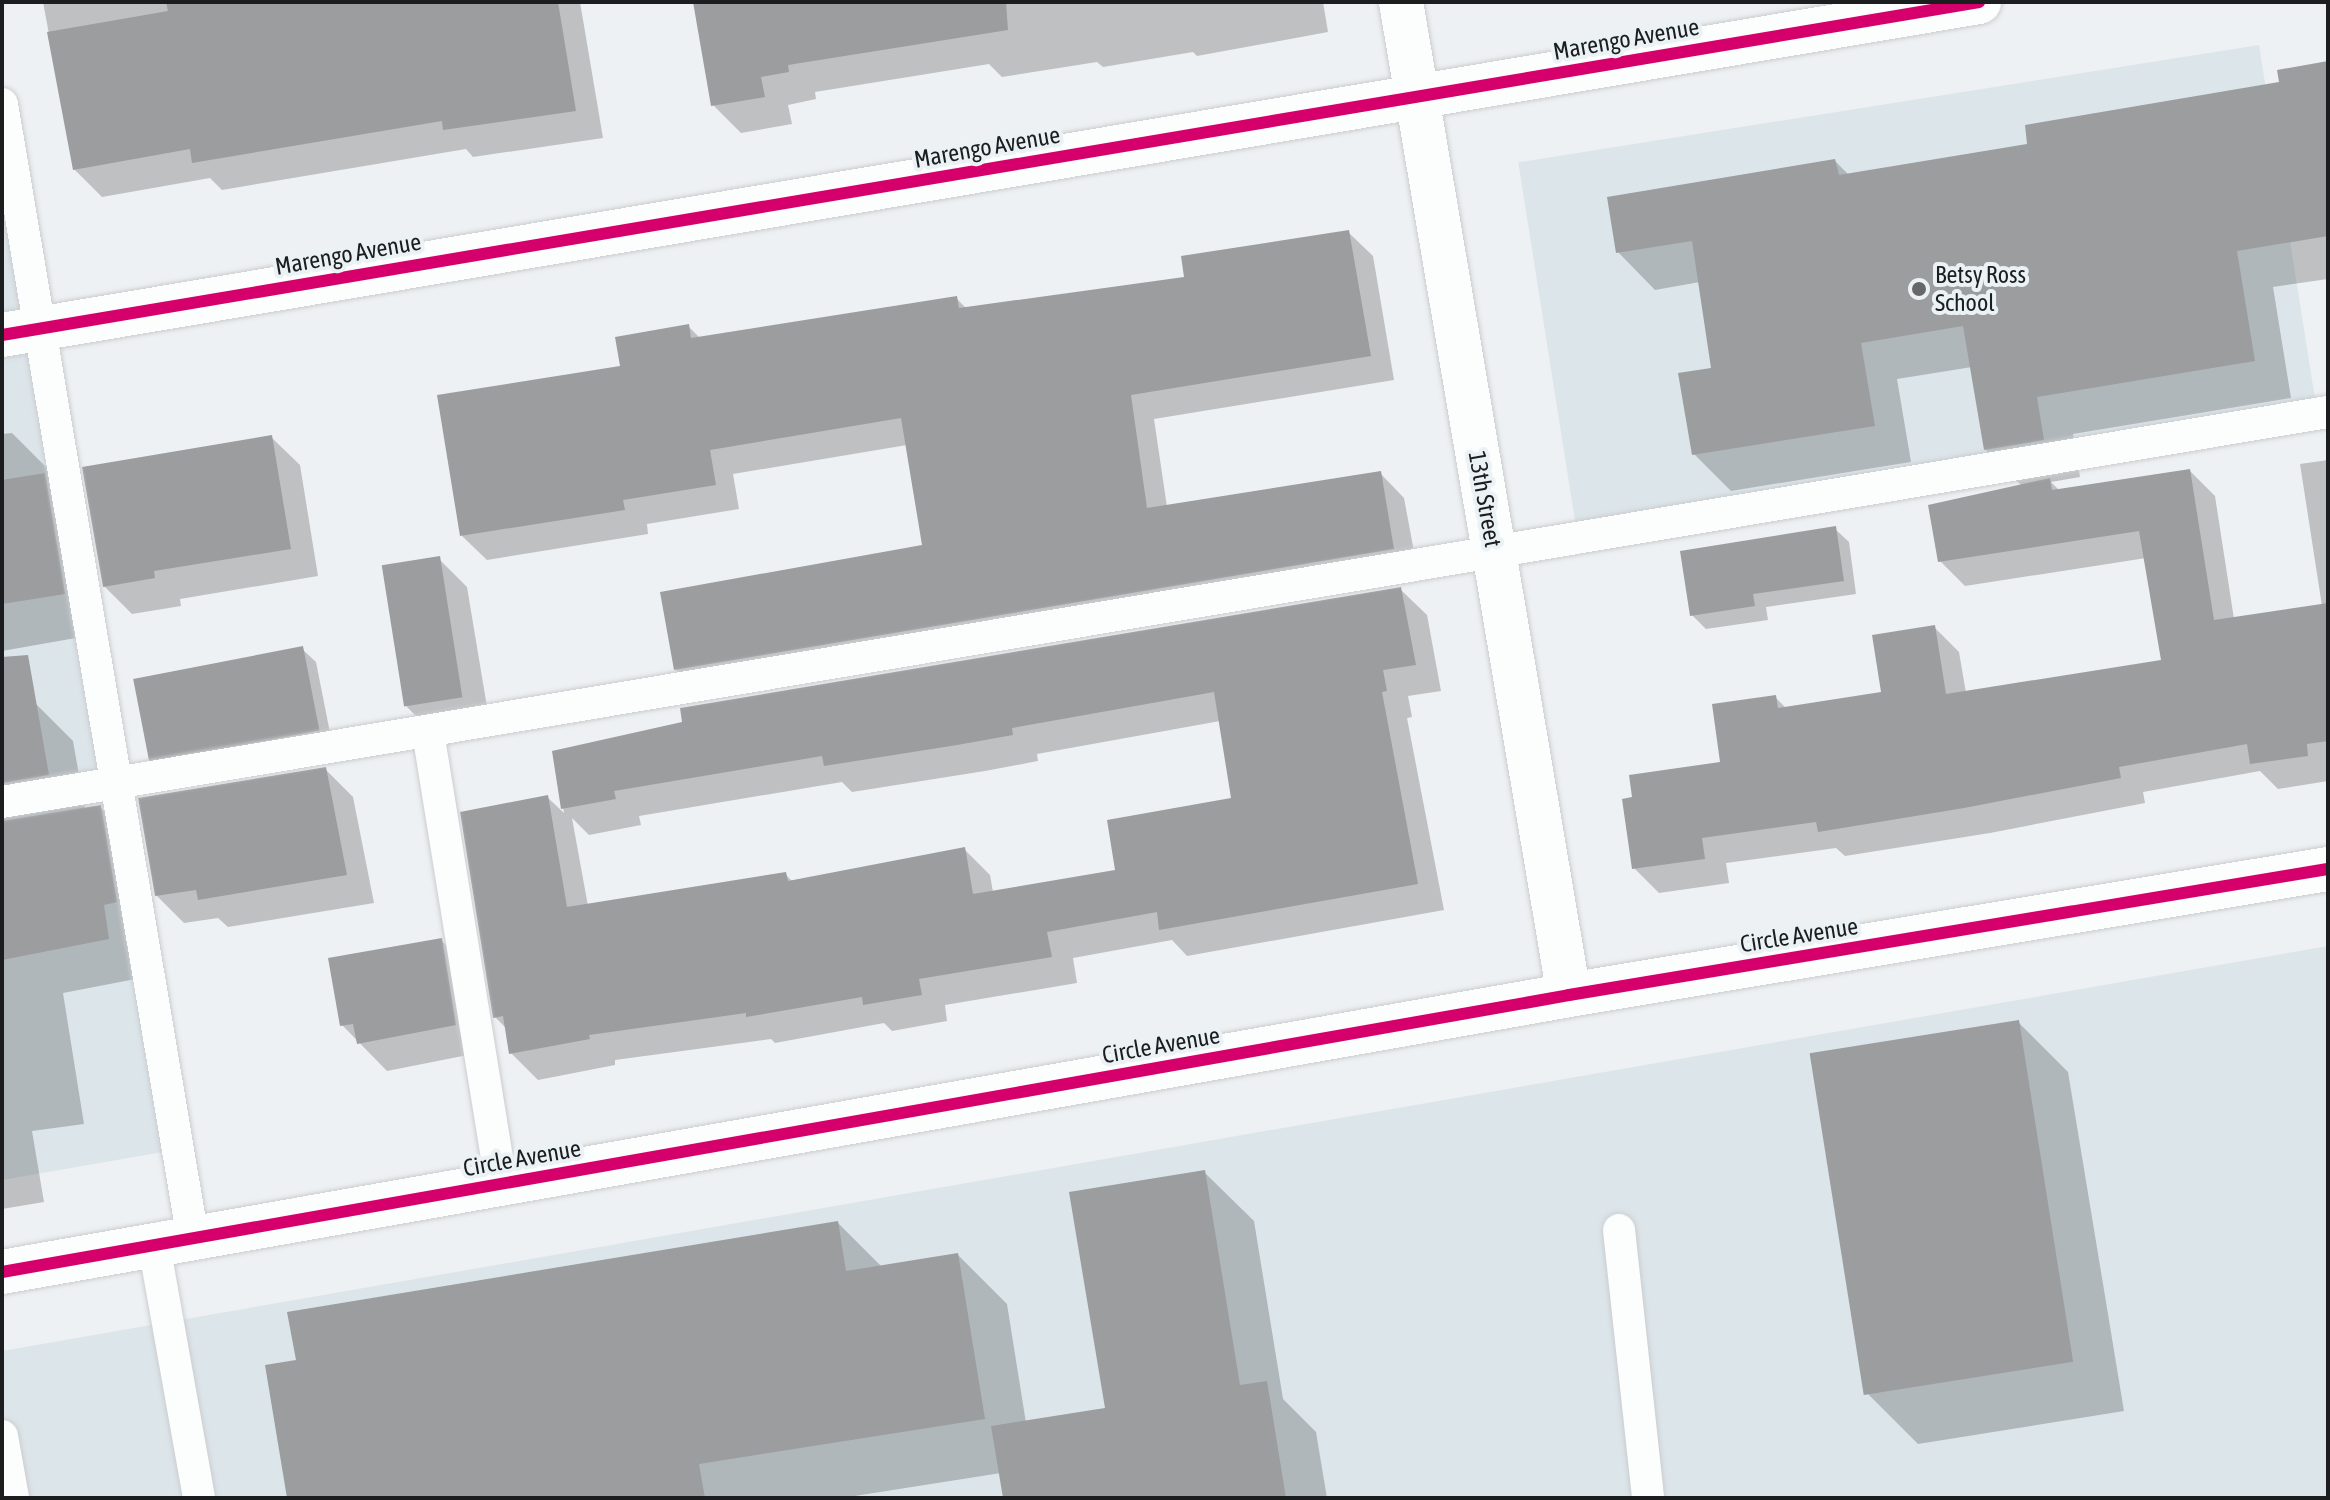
<!DOCTYPE html>
<style>
body{margin:0}
#map{position:relative;width:2330px;height:1500px;overflow:hidden;background:#eef1f3;font-family:"Asap Condensed",sans-serif}
div>[style]{position:absolute}
[style*='--x']{left:calc(var(--x)*1px);top:calc(var(--y)*1px);width:calc(var(--w)*1px);rotate:calc(var(--a)*1deg)}
.built>*{inset:0;background:#dce5ea;transform-origin:0 0}
.shadow>*{inset:0;background:#0003}
.building>*{inset:0;background:#9b9d9f;transform-origin:0 0}
.roads{filter:drop-shadow(0 0 2px #cbcdcf) drop-shadow(0 0 2px #cbcdcf)}
.lane>*{height:32px;margin:-16px;padding:0 16px;transform-origin:16px;border-radius:16px;background:#fcfdfd}
.street>*{height:44px;margin:-22px;padding:0 22px;transform-origin:22px;border-radius:22px;background:#fcfdfd}
.cycleway>*{height:12px;margin:-6px;padding:0 6px;transform-origin:6px;border-radius:6px;background:#d6006c}
.dots>*{width:22px;height:22px;translate:-50% -50%;box-sizing:border-box;border:4px solid #ebf2f6;border-radius:50%}
span{translate:-50% -50%;white-space:nowrap;text-align:center;line-height:1.15;-webkit-text-stroke:8px #ebf2f6;paint-order:stroke}
.street-label{font-size:24px;color:#1b1d1f}
.poi-label{font-size:24px;color:#1b1d1f}
.left{translate:0 -50%;text-align:left}
.frame{position:absolute;inset:0;border:4px solid #1b1d1f;pointer-events:none}
</style>
<div id="map">
<div class="built">
<div style="left:2259px;top:45px;width:364px;height:750px;rotate:81deg"></div>
<div style="clip-path:polygon(2px 176px,180px 1149px,2px 1180px)"></div>
<div style="clip-path:polygon(2328px 946px,2328px 1498px,2px 1498px,2px 1351px)"></div>
</div>
<div class="shadow">
<div style="clip-path:polygon(43px 2px,580px 2px,603px 138px,473px 157px,466px 149px,222px 190px,210px 178px,102px 197px,74px 169px)"></div>
<div style="clip-path:polygon(695px 2px,1323px 2px,1328px 32px,1197px 56px,1193px 52px,1103px 67px,1097px 62px,1002px 77px,989px 64px,815px 92px,816px 99px,788px 105px,792px 124px,741px 133px,713px 105px)"></div>
<div style="clip-path:polygon(2328px 63px,2328px 279px,2273px 287px,2291px 398px,2073px 434px,2080px 477px,2051px 482px,2060px 491px,2190px 471px,2215px 496px,2234px 619px,2322px 606px,2300px 464px,2328px 460px,2328px 781px,2278px 789px,2260px 771px,2143px 792px,2145px 803px,1990px 833px,1845px 856px,1836px 848px,1726px 863px,1729px 883px,1659px 893px,1634px 868px,1775px 697px,1787px 709px,1883px 693px,1934px 627px,1959px 652px,1966px 693px,2163px 661px,2146px 558px,1965px 586px,1940px 561px,2022px 486px,1986px 450px,1972px 367px,1897px 379px,1911px 462px,1731px 491px,1694px 454px,1714px 369px,1700px 282px,1655px 290px,1618px 252px,1835px 161px,1849px 175px,2030px 145px,2282px 83px)"></div>
<div style="clip-path:polygon(1348px 232px,1373px 256px,1394px 380px,1154px 419px,1167px 507px,1380px 473px,1404px 498px,1418px 573px,700px 694px,675px 669px,924px 547px,907px 445px,733px 474px,739px 509px,647px 524px,648px 534px,487px 560px,462px 536px,622px 367px,688px 326px,701px 339px,956px 298px,967px 309px,1187px 278px)"></div>
<div style="clip-path:polygon(12px 433px,52px 473px,104px 633px,2px 651px,2px 434px)"></div>
<div style="clip-path:polygon(272px 438px,300px 465px,318px 576px,180px 599px,181px 606px,132px 614px,104px 586px)"></div>
<div style="clip-path:polygon(1835px 529px,1849px 542px,1856px 594px,1766px 607px,1768px 620px,1706px 629px,1692px 615px)"></div>
<div style="clip-path:polygon(439px 559px,467px 587px,490px 725px,435px 735px,407px 707px)"></div>
<div style="clip-path:polygon(evenodd,1400px 589px,1427px 615px,1441px 691px,1408px 696px,1412px 717px,1407px 718px,1444px 910px,1187px 956px,1172px 940px,1073px 958px,1077px 983px,945px 1005px,947px 1021px,892px 1031px,884px 1023px,775px 1043px,771px 1039px,615px 1060px,615px 1065px,538px 1080px,511px 1053px,507px 1029px,495px 1017px,547px 797px,564px 813px,554px 753px,1400px 589px,1220px 721px,1234px 800px,1118px 872px,993px 892px,990px 875px,964px 849px,793px 882px,786px 875px,588px 906px,572px 818px,589px 835px,641px 825px,639px 816px,842px 782px,852px 792px,985px 771px,1038px 761px,1037px 754px,1220px 721px)"></div>
<div style="clip-path:polygon(302px 649px,316px 662px,332px 743px,163px 771px,149px 757px)"></div>
<div style="clip-path:polygon(35px 703px,73px 741px,85px 809px,100px 807px,138px 845px,146px 977px,63px 993px,84px 1124px,32px 1131px,44px 1202px,2px 1209px,2px 709px)"></div>
<div style="clip-path:polygon(325px 769px,353px 797px,374px 903px,228px 927px,218px 918px,184px 923px,156px 895px)"></div>
<div style="clip-path:polygon(441px 940px,469px 968px,483px 1052px,387px 1071px,342px 1025px)"></div>
<div style="clip-path:polygon(2018px 1022px,2068px 1072px,2124px 1411px,1918px 1444px,1868px 1394px)"></div>
<div style="clip-path:polygon(1204px 1172px,1254px 1221px,1283px 1399px,1316px 1432px,1327px 1498px,1005px 1498px,1001px 1473px,842px 1498px,289px 1498px,298px 1362px,838px 1223px,882px 1267px,958px 1255px,1007px 1304px,1026px 1423px,1107px 1410px)"></div>
</div>
<div class="building">
<div style="clip-path:polygon(166px 2px,558px 2px,576px 111px,443px 130px,442px 121px,192px 163px,190px 149px,73px 170px,47px 32px,168px 11px)"></div>
<div style="clip-path:polygon(693px 2px,1006px 2px,1008px 30px,788px 65px,789px 72px,761px 77px,765px 97px,711px 106px)"></div>
<div style="clip-path:polygon(2328px 61px,2328px 236px,2237px 251px,2255px 361px,2037px 397px,2044px 440px,1984px 450px,1963px 326px,1861px 343px,1875px 426px,1692px 455px,1678px 373px,1711px 368px,1692px 241px,1616px 253px,1607px 197px,1835px 159px,1839px 175px,2027px 144px,2025px 125px,2279px 82px,2277px 70px)"></div>
<div style="clip-path:polygon(1349px 230px,1371px 356px,1131px 395px,1147px 508px,1381px 471px,1394px 549px,674px 670px,660px 592px,922px 545px,901px 418px,710px 450px,716px 485px,623px 500px,625px 510px,460px 536px,437px 395px,620px 366px,615px 337px,689px 324px,691px 338px,957px 296px,959px 308px,1184px 277px,1181px 256px)"></div>
<div style="clip-path:polygon(272px 435px,291px 549px,154px 571px,155px 578px,103px 587px,82px 467px)"></div>
<div style="clip-path:polygon(2190px 469px,2214px 620px,2328px 603px,2328px 741px,2307px 744px,2308px 756px,2250px 764px,2247px 744px,2119px 767px,2121px 778px,1964px 808px,1818px 832px,1816px 822px,1702px 838px,1705px 859px,1632px 869px,1622px 799px,1632px 797px,1629px 775px,1720px 762px,1712px 704px,1776px 695px,1778px 708px,1881px 692px,1872px 635px,1935px 625px,1946px 694px,2161px 660px,2139px 531px,1938px 562px,1928px 505px,2050px 478px,2052px 490px)"></div>
<div style="clip-path:polygon(45px 473px,65px 594px,2px 604px,2px 480px)"></div>
<div style="clip-path:polygon(1836px 526px,1844px 581px,1753px 594px,1755px 606px,1690px 616px,1680px 551px)"></div>
<div style="left:440px;top:556px;width:143px;height:59px;rotate:81deg"></div>
<div style="clip-path:polygon(1401px 587px,1416px 665px,1383px 670px,1387px 691px,1382px 692px,1418px 884px,1159px 930px,1157px 912px,1047px 932px,1052px 957px,919px 979px,922px 995px,863px 1005px,862px 997px,746px 1017px,746px 1013px,589px 1035px,590px 1039px,509px 1054px,503px 1016px,493px 1018px,460px 812px,548px 795px,567px 907px,786px 872px,788px 881px,965px 847px,973px 894px,1115px 870px,1107px 820px,1231px 798px,1214px 692px,1012px 728px,1013px 735px,957px 745px,824px 766px,822px 756px,614px 791px,616px 799px,561px 809px,552px 751px,682px 722px,680px 708px)"></div>
<div style="left:303px;top:646px;width:86px;height:173px;rotate:79deg"></div>
<div style="clip-path:polygon(28px 655px,49px 775px,2px 783px,2px 657px)"></div>
<div style="clip-path:polygon(326px 767px,347px 875px,198px 900px,196px 890px,155px 896px,138px 798px)"></div>
<div style="clip-path:polygon(101px 805px,117px 902px,104px 905px,109px 939px,2px 960px,2px 821px)"></div>
<div style="clip-path:polygon(442px 938px,456px 1025px,357px 1044px,353px 1024px,340px 1026px,328px 958px)"></div>
<div style="left:2019px;top:1020px;width:346px;height:212px;rotate:81deg"></div>
<div style="clip-path:polygon(1205px 1170px,1240px 1385px,1267px 1381px,1286px 1498px,1003px 1498px,991px 1426px,1105px 1408px,1069px 1192px)"></div>
<div style="clip-path:polygon(838px 1221px,846px 1271px,958px 1253px,985px 1419px,699px 1464px,705px 1498px,287px 1498px,265px 1365px,296px 1360px,287px 1312px)"></div>
</div>
<div class="roads">
<div class="lane">
<div style="--x:2;--y:104;--w:1151;--a:80.45"></div>
<div style="--x:428;--y:732;--w:458;--a:80.8"></div>
<div style="--x:2;--y:802;--w:2358;--a:-9.52"></div>
<div style="--x:1619;--y:1230;--w:270;--a:83.8"></div>
<div style="--x:154;--y:1245;--w:257;--a:79.9"></div>
<div style="--x:2;--y:1436;--w:63;--a:79.9"></div>
</div>
<div class="street">
<div style="--x:1401;--y:2;--w:1007;--a:80.4"></div>
<div style="--x:2;--y:335;--w:2005;--a:-9.56"></div>
<div style="--x:2;--y:1272;--w:1591;--a:-10.02"></div>
<div style="--x:1569;--y:995;--w:769;--a:-9.43"></div>
</div>
</div>
<div class="cycleway">
<div style="--x:2;--y:335;--w:2005;--a:-9.56"></div>
<div style="--x:2;--y:1272;--w:1591;--a:-10.02"></div>
<div style="--x:1569;--y:995;--w:769;--a:-9.43"></div>
</div>
<div class="dots">
<div style="left:1919px;top:289px;background:#656769"></div>
</div>
<div class="street-label">
<span style="left:1626px;top:39px;rotate:-10deg">Marengo Avenue</span>
<span style="left:987px;top:147px;rotate:-10deg">Marengo Avenue</span>
<span style="left:348px;top:254px;rotate:-10deg">Marengo Avenue</span>
<span style="left:1485px;top:499px;rotate:80deg">13th Street</span>
<span style="left:1799px;top:935px;rotate:-9deg">Circle Avenue</span>
<span style="left:1161px;top:1045px;rotate:-10deg">Circle Avenue</span>
<span style="left:522px;top:1158px;rotate:-10deg">Circle Avenue</span>
</div>
<div class="poi-label">
<span class="left" style="left:1935px;top:289px">Betsy Ross<br>School</span>
</div>
<div class="frame"></div>
</div>
